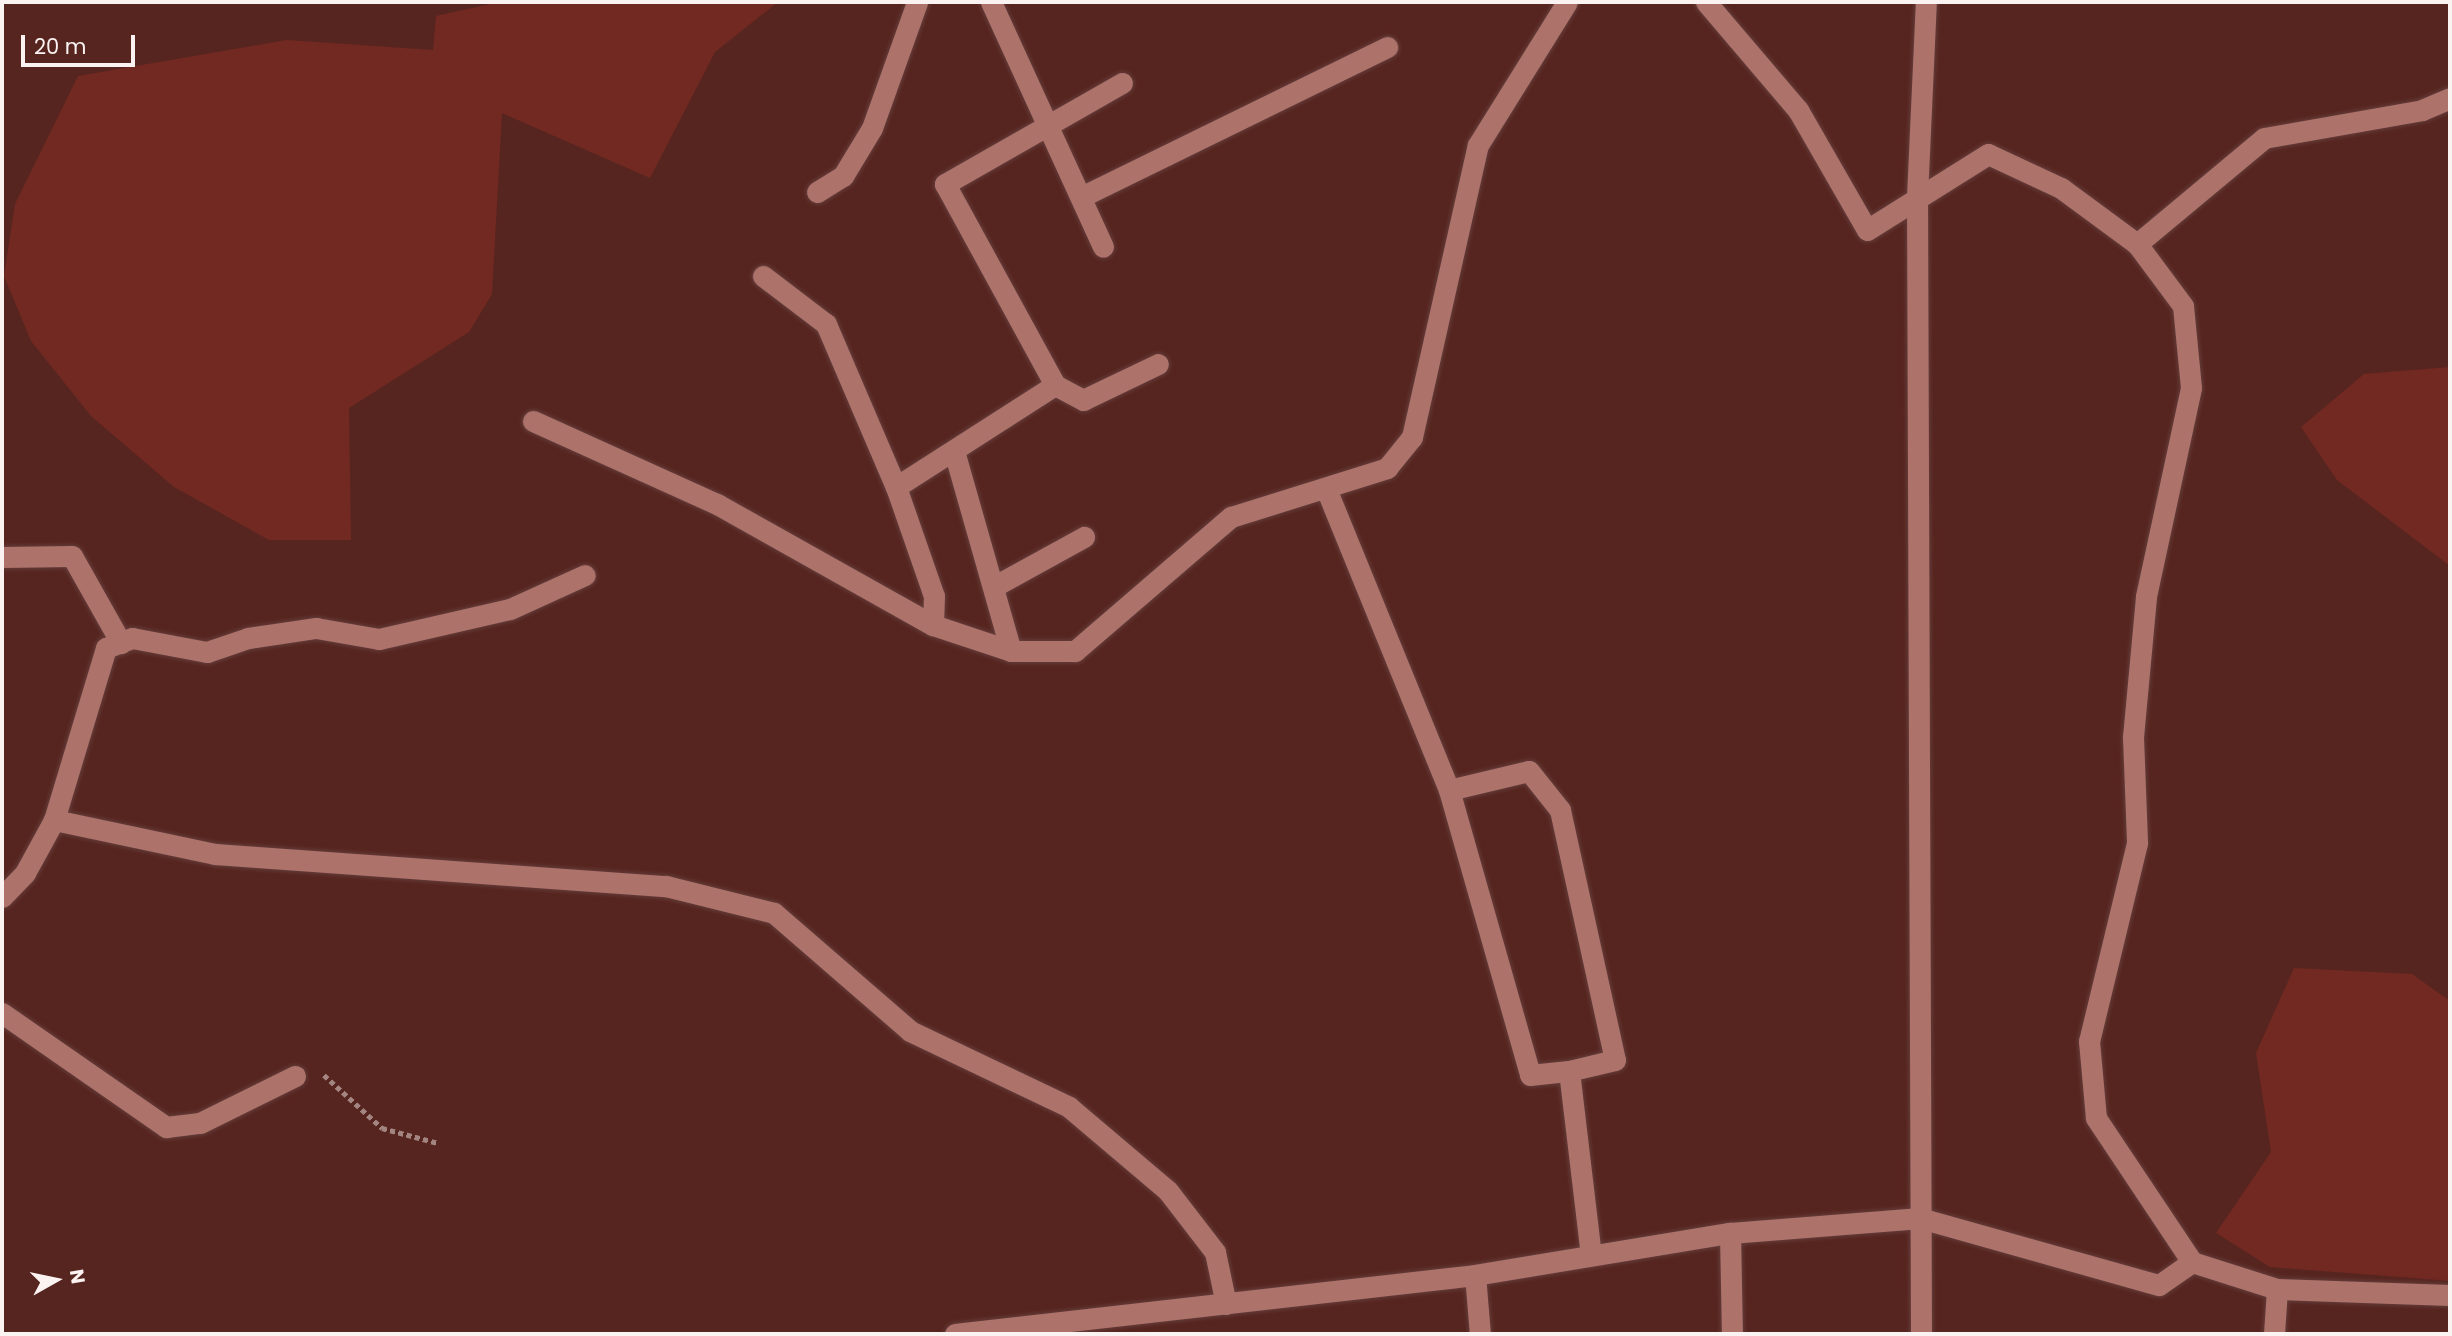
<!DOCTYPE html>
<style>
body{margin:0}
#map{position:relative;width:2452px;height:1336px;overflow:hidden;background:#57251f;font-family:Poppins,sans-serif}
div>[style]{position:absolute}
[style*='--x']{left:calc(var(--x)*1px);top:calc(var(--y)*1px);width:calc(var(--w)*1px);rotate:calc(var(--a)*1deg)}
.green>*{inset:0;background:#712922}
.path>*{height:4.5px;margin-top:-2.25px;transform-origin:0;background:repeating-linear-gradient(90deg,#a28480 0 5px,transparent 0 8.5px)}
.roads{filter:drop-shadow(0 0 2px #643d3b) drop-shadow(0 0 2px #643d3b)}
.minor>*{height:21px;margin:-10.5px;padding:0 10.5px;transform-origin:10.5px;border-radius:10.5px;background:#ad736b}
span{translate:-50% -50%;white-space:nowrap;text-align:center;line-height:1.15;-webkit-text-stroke:5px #57251f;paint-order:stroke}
.frame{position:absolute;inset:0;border:4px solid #faf3f2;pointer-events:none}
.north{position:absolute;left:21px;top:1245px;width:70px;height:70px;-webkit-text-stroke:5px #57251f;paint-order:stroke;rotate:81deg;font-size:19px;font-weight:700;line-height:28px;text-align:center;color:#faf3f2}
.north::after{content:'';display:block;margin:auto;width:24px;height:32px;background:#faf3f2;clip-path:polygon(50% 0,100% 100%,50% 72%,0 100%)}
.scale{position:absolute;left:21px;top:35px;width:114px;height:32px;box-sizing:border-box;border:4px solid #faf3f2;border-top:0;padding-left:9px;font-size:21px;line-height:24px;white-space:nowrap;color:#faf3f2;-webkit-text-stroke:5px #57251f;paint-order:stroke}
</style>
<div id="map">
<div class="green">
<div style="clip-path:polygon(499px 2px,778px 2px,715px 52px,650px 178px,502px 113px,492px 294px,469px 332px,349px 408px,351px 540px,269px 540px,174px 487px,91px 416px,31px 341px,4px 276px,15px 204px,78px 76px,287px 40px,433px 50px,436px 16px)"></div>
<div style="clip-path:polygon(2450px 367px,2450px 566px,2337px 480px,2301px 427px,2364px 374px)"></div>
<div style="clip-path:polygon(2294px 968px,2412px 974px,2450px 1001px,2450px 1281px,2270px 1267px,2216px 1233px,2271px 1152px,2256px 1053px)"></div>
</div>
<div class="path">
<div style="--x:324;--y:1075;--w:79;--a:42.4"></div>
<div style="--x:382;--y:1128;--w:58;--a:15"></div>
</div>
<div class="roads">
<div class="minor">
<div style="--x:991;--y:2;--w:269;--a:65.4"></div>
<div style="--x:1706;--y:2;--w:142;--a:49.6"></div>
<div style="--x:1798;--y:110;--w:138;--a:60.1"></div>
<div style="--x:1867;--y:230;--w:143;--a:-32.1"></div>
<div style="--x:1988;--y:154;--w:81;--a:25"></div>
<div style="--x:2061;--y:188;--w:94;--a:36.4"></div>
<div style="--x:2137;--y:244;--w:77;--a:53.4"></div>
<div style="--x:2183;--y:306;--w:82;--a:84.4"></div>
<div style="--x:2191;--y:388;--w:214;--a:102.2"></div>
<div style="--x:2146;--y:597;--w:141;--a:95.3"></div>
<div style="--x:2133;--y:737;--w:106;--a:87.8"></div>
<div style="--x:2137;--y:843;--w:204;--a:103.6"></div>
<div style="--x:2089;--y:1041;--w:77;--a:84.8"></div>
<div style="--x:2096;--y:1118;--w:173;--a:56.3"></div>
<div style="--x:2192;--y:1262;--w:89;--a:17.6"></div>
<div style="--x:2277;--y:1289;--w:173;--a:2"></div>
<div style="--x:1122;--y:83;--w:204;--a:150.3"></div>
<div style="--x:945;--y:184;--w:229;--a:61.3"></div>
<div style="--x:1055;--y:385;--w:32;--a:28"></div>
<div style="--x:1083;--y:400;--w:83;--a:-25.6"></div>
<div style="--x:817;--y:192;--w:31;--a:-32"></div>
<div style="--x:843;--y:176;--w:56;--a:-58.9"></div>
<div style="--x:872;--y:128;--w:134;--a:-70.3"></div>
<div style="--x:1081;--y:197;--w:341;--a:-26.1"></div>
<div style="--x:2137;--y:244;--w:165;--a:-39.8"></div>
<div style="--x:2264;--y:138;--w:160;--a:-10"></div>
<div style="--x:2422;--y:110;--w:30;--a:-23"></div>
<div style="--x:763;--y:276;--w:79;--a:37.3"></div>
<div style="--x:826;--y:324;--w:177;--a:66.8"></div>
<div style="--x:896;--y:487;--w:115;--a:70.8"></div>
<div style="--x:934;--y:596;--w:29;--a:92"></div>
<div style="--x:533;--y:421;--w:202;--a:24.3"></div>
<div style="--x:717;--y:504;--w:248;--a:29.3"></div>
<div style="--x:933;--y:625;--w:82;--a:18.4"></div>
<div style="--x:1011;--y:651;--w:64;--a:0"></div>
<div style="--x:1075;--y:651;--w:206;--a:-40.7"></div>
<div style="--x:1231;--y:517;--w:164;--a:-17.4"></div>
<div style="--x:1387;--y:468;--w:40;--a:-51"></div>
<div style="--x:1412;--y:437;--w:299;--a:-77.3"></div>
<div style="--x:1478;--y:145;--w:168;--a:-58.1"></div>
<div style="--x:954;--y:451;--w:208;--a:74.1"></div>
<div style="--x:896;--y:487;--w:189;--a:-32.7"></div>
<div style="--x:1327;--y:491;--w:323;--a:67.8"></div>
<div style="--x:1449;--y:790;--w:296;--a:74.1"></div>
<div style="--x:1530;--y:1075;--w:39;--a:-6"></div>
<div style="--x:1569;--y:1071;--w:185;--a:83.2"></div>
<div style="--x:2;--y:557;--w:70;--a:-0.8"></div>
<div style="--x:72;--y:556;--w:100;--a:60.6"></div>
<div style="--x:993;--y:587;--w:104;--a:-28.8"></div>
<div style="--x:1449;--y:790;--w:82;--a:-13.4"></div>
<div style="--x:1529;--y:771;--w:50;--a:51.5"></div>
<div style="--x:1560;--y:810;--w:256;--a:77.6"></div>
<div style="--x:1615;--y:1060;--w:47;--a:166.6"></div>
<div style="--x:54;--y:820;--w:165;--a:11.9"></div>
<div style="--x:215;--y:854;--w:452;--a:4.1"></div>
<div style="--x:666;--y:886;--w:111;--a:14"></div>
<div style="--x:774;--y:913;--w:180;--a:40.9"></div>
<div style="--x:910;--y:1031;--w:176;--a:25.5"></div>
<div style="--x:1069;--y:1107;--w:130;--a:40.3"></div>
<div style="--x:1168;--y:1191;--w:77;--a:52.4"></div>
<div style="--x:1215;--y:1252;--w:53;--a:78.1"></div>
<div style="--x:2;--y:897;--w:33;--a:-46"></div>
<div style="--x:25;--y:873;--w:60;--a:-61.3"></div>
<div style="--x:54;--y:820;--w:180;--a:-73.2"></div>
<div style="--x:106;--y:648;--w:28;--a:-21"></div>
<div style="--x:132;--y:638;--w:76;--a:10.6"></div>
<div style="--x:207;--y:652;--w:43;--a:-18.9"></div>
<div style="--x:248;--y:638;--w:69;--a:-8.4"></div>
<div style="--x:316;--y:628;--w:64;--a:9.9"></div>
<div style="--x:379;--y:639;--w:134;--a:-12.9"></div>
<div style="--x:510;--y:609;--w:82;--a:-24.4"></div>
<div style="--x:2;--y:1013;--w:200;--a:34.8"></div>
<div style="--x:166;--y:1127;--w:34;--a:-7"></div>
<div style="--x:200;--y:1123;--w:106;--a:-26.3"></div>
<div style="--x:1730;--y:1233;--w:101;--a:88.9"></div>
<div style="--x:1475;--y:1275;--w:59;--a:85.2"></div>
<div style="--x:955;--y:1334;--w:523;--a:-6.47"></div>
<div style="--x:1475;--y:1275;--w:258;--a:-9.4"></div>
<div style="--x:1730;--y:1233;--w:191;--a:-4.5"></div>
<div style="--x:1920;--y:1218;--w:248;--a:15.7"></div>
<div style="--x:2159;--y:1285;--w:40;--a:-34.9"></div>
<div style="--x:1921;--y:1334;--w:1137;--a:-90.2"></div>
<div style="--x:1917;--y:197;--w:195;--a:-87.4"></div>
<div style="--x:2274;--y:1334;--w:45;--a:-86.2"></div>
</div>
</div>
<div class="frame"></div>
<div class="north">N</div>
<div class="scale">20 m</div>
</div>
